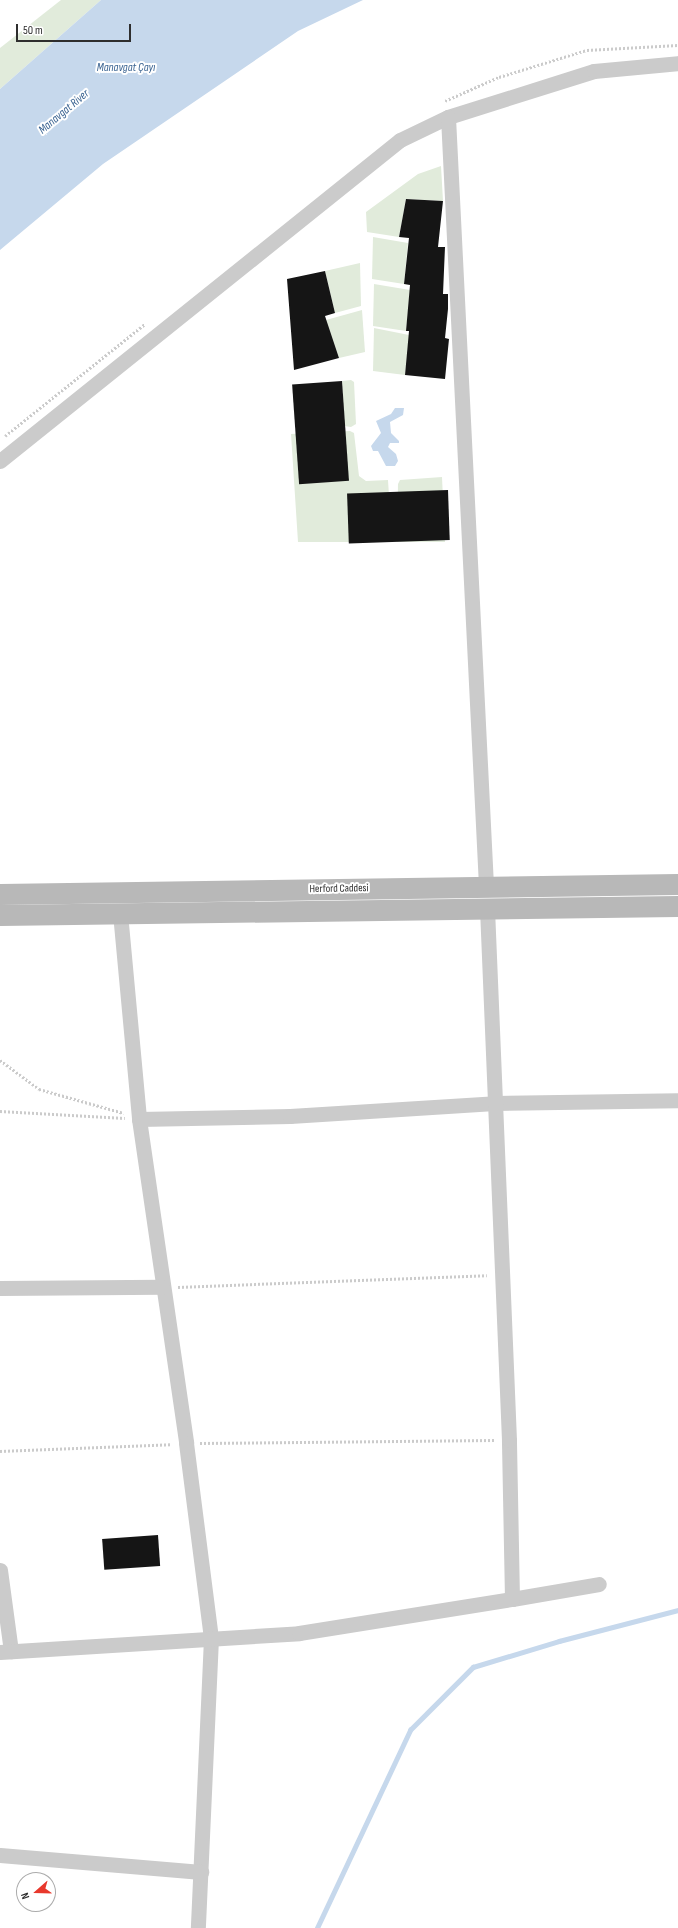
<!DOCTYPE html>
<meta charset="utf-8">
<style>
body{margin:0}
#map{position:relative;width:678px;height:1928px;overflow:hidden;background:#fff;font-family:"Sofia Sans Condensed",sans-serif}
div>[style]{position:absolute}
[style*='--x']{left:calc(var(--x)*1px);top:calc(var(--y)*1px);width:calc(var(--w)*1px);rotate:calc(var(--a)*1deg)}
.green>*{inset:0;background:#e1ebdb}
.water>*{inset:0;background:#c6d8ec}
.stream>*{height:4.5px;margin:-2.25px;padding:0 2.25px;transform-origin:2.25px;border-radius:2.25px;background:#c6d8ec}
.building>*{inset:0;background:#151515;transform-origin:0 0}
.path>*{height:2.5px;margin-top:-1.25px;transform-origin:0;background:repeating-linear-gradient(90deg,#cbcbcb 0 2px,transparent 0 4px)}
.street>*{height:15px;margin:-7.5px;padding:0 7.5px;transform-origin:7.5px;border-radius:7.5px;background:#cbcbcb}
.secondary>*{height:21px;margin:-10.5px;padding:0 10.5px;transform-origin:10.5px;border-radius:10.5px;background:#b8b8b8}
span{translate:-50% -50%;white-space:nowrap;text-align:center;line-height:1.15;-webkit-text-stroke:4px #fff;paint-order:stroke}
.street-label{font-size:11px;color:#2e2e2e}
.water-label{font-size:12px;color:#3a6391;font-style:italic}
.north{position:absolute;left:16px;top:1872px;width:40px;height:40px;box-sizing:border-box;background:#fff;border:1px solid #ababab;border-radius:50%;rotate:250deg;font-size:11px;font-weight:700;line-height:16px;text-align:center;color:#2e2e2e}
.north::after{content:'';display:block;margin:auto;width:14px;height:18px;background:#e8382c;clip-path:polygon(50% 0,100% 100%,50% 72%,0 100%)}
.scale{position:absolute;left:16px;top:24px;width:115px;height:18px;box-sizing:border-box;border:2px solid #2e2e2e;border-top:0;padding-left:5px;font-size:12px;line-height:14px;white-space:nowrap;color:#2e2e2e;-webkit-text-stroke:3px #fff;paint-order:stroke}
</style>
<div id="map">
<div class="green">
<div style="clip-path:polygon(61px 0,101px 0,0 89px,0 48px)"></div>
<div style="clip-path:polygon(441px 166px,443px 201px,406px 199px,399px 237px,367px 232px,366px 212px,418px 174px)"></div>
<div style="clip-path:polygon(373px 237px,408px 243px,404px 284px,372px 279px)"></div>
<div style="clip-path:polygon(360px 263px,361px 306px,335px 313px,325px 271px)"></div>
<div style="clip-path:polygon(374px 284px,410px 290px,406px 331px,373px 326px)"></div>
<div style="clip-path:polygon(362px 310px,365px 352px,339px 358px,326px 320px)"></div>
<div style="clip-path:polygon(374px 328px,409px 335px,405px 375px,373px 371px)"></div>
<div style="clip-path:polygon(351px 380px,354px 382px,356px 424px,351px 427px,344px 426px,342px 381px)"></div>
<div style="clip-path:polygon(350px 431px,354px 433px,359px 476px,366px 481px,388px 480px,392px 542px,298px 542px,291px 434px)"></div>
<div style="clip-path:polygon(442px 477px,445px 542px,397px 542px,398px 484px,400px 480px)"></div>
</div>
<div class="water">
<div style="clip-path:polygon(101px 0,363px 0,298px 31px,103px 164px,0 250px,0 89px)"></div>
<div style="clip-path:polygon(395px 408px,404px 408px,403px 415px,390px 422px,391px 433px,399px 441px,399px 443px,390px 443px,388px 447px,396px 454px,398px 461px,395px 466px,386px 466px,378px 451px,373px 451px,371px 446px,381px 433px,376px 421px,391px 414px)"></div>
</div>
<div class="stream">
<div style="--x:317;--y:1928;--w:219;--a:-64.8"></div>
<div style="--x:410;--y:1730;--w:89;--a:-45"></div>
<div style="--x:473;--y:1667;--w:90;--a:-16.8"></div>
<div style="--x:559;--y:1641;--w:123;--a:-14.6"></div>
</div>
<div class="building">
<div style="clip-path:polygon(406px 199px,443px 201px,438px 247px,445px 247px,443px 294px,448px 294px,448px 309px,445px 338px,449px 339px,445px 379px,405px 375px,409px 331px,406px 331px,410px 285px,404px 284px,409px 238px,399px 237px)"></div>
<div style="clip-path:polygon(325px 271px,335px 313px,325px 316px,339px 358px,294px 370px,287px 279px)"></div>
<div style="left:342px;top:381px;width:100px;height:50px;rotate:86deg"></div>
<div style="left:448px;top:490px;width:50px;height:101px;rotate:88deg"></div>
<div style="left:158px;top:1535px;width:31px;height:56px;rotate:86deg"></div>
</div>
<div class="path">
<div style="--x:445;--y:101;--w:59;--a:-24"></div>
<div style="--x:499;--y:77;--w:92;--a:-17.1"></div>
<div style="--x:587;--y:50;--w:91;--a:-3.1"></div>
<div style="--x:5;--y:436;--w:179;--a:-38.7"></div>
<div style="--x:0;--y:1060;--w:49;--a:36.6"></div>
<div style="--x:39;--y:1089;--w:88;--a:15.8"></div>
<div style="--x:0;--y:1111;--w:125;--a:3.2"></div>
<div style="--x:178;--y:1287;--w:309;--a:-2.2"></div>
<div style="--x:200;--y:1443;--w:295;--a:-0.6"></div>
<div style="--x:0;--y:1451;--w:171;--a:-2.3"></div>
</div>
<div class="street">
<div style="--x:448;--y:117;--w:153;--a:-17.5"></div>
<div style="--x:594;--y:71;--w:84;--a:-5.4"></div>
<div style="--x:0;--y:461;--w:513;--a:-38.75"></div>
<div style="--x:400;--y:140;--w:53;--a:-25.6"></div>
<div style="--x:448;--y:117;--w:771;--a:87.17"></div>
<div style="--x:120;--y:913;--w:207;--a:84.7"></div>
<div style="--x:139;--y:1119;--w:327;--a:81.7"></div>
<div style="--x:186;--y:1443;--w:197;--a:82.7"></div>
<div style="--x:211;--y:1638;--w:290;--a:92.6"></div>
<div style="--x:139;--y:1119;--w:151;--a:-1.1"></div>
<div style="--x:290;--y:1116;--w:205;--a:-3.6"></div>
<div style="--x:495;--y:1103;--w:183;--a:-0.9"></div>
<div style="--x:0;--y:1288;--w:162;--a:-0.4"></div>
<div style="--x:0;--y:1570;--w:82;--a:82.3"></div>
<div style="--x:512;--y:1599;--w:88;--a:-9.8"></div>
<div style="--x:0;--y:1652;--w:300;--a:-3.6"></div>
<div style="--x:299;--y:1633;--w:216;--a:-9.1"></div>
<div style="--x:512;--y:1599;--w:159;--a:-91.1"></div>
<div style="--x:509;--y:1440;--w:531;--a:-92.37"></div>
<div style="--x:0;--y:1855;--w:202;--a:4.8"></div>
</div>
<div class="secondary">
<div style="--x:0;--y:894;--w:678;--a:-0.85"></div>
<div style="--x:0;--y:915;--w:678;--a:-0.76"></div>
</div>
<div class="street-label">
<span style="left:339px;top:889px;rotate:-1deg">Herford Caddesi</span>
</div>
<div class="water-label">
<span style="left:126px;top:68px">Manavgat Çayı</span>
<span style="left:64px;top:112px;rotate:-40deg">Manavgat River</span>
</div>
<div class="north">N</div>
<div class="scale">50 m</div>
</div>
